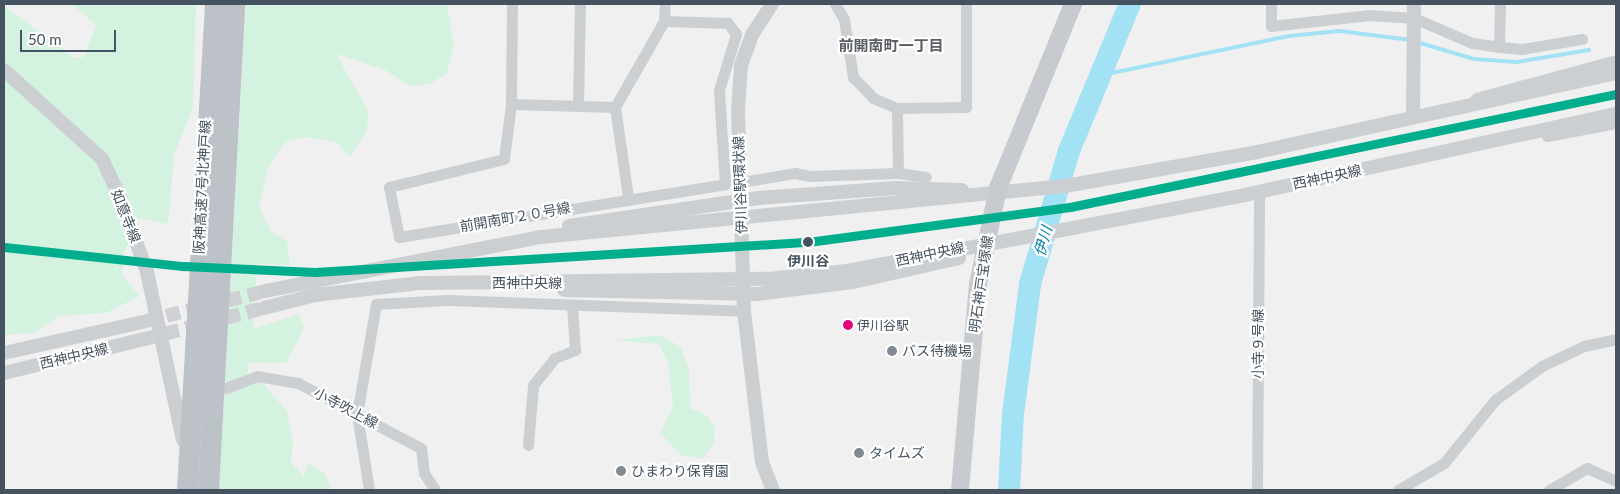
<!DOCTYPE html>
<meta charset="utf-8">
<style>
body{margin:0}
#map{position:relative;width:1620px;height:494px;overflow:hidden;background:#f1f0f0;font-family:Lato,"Noto Sans JP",sans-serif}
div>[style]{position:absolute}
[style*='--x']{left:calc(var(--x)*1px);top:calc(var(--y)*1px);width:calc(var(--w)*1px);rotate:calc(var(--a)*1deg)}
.green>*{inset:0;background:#d3f2e0}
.stream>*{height:4px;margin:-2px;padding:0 2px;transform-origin:2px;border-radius:2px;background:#a3e1f4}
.river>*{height:22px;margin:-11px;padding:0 11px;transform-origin:11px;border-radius:11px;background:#a3e1f4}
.tertiary-tunnel>*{height:14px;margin-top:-7px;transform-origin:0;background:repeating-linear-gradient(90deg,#cfd0d3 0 14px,transparent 0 21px)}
.minor>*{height:11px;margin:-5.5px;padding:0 5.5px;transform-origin:5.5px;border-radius:5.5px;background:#cccfd1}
.tertiary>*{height:14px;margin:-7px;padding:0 7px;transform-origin:7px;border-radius:7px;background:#cccfd1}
.primary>*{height:18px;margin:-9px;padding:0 9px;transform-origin:9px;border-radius:9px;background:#c7cbcf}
.motorway>*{height:21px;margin:-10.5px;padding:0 10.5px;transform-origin:10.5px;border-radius:10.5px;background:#bcc2c8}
.metro-1>*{height:9px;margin:-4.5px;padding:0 4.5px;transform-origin:4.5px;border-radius:4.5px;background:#00ae8e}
.dots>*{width:14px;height:14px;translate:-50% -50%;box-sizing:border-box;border:2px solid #fff;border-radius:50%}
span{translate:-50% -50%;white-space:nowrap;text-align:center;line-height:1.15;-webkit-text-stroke:4.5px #fff;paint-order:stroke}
.bus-label{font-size:13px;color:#45525f}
.left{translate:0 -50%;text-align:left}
.street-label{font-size:14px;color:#45525f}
.stop-label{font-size:14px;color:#45525f;font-weight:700}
.poi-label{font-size:14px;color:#45525f}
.neighbourhood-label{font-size:15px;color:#5b5f65;font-weight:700}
.water-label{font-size:15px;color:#027fa7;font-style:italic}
.frame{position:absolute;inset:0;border:5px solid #45525f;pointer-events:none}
.scale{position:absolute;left:20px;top:30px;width:96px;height:22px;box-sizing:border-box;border:2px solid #45525f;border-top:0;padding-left:6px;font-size:15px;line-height:18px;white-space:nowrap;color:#45525f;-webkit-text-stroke:4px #fff;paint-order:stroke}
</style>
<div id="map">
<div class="green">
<div style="clip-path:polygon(71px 4px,196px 4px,193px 106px,174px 155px,168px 224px,139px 218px,124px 253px,122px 275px,140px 296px,106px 313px,59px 316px,35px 333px,4px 335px,4px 6px,75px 58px,84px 57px,96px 25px)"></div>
<div style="clip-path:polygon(246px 4px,447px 4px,454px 46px,447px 73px,430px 84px,410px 86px,385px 70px,336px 54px,368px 111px,367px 131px,350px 157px,336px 142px,305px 137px,285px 142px,268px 168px,259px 207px,271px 232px,287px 241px,290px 265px,257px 264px,253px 329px,299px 314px,304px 328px,286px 363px,249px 363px,247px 375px,261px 382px,287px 411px,293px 443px,291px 462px,304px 477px,308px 463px,326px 475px,331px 490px,219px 490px)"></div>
<div style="clip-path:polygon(660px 335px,681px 347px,689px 370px,690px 408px,706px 415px,714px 427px,714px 443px,702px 459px,681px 455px,660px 433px,673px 407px,668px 362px,659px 344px,615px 340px)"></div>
</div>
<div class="stream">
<div style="--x:1417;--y:42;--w:59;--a:16.6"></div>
<div style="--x:1474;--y:59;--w:43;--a:4"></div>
<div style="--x:1517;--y:62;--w:73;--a:-9.5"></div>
<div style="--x:1102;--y:75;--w:191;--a:-11.8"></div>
<div style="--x:1289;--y:36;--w:51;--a:-5.6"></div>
<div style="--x:1340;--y:31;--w:71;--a:7.3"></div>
</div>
<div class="river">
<div style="--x:1009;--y:490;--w:76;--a:-87"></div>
<div style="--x:1013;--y:414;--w:131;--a:-82.5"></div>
<div style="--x:1030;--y:284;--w:139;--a:-73.7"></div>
<div style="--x:1069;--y:151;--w:159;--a:-67.5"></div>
</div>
<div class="tertiary-tunnel">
<div style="--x:146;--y:321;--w:123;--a:-14.1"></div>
<div style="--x:145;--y:339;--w:123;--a:-14.6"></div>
</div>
<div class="minor">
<div style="--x:512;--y:4;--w:100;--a:90.6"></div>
<div style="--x:511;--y:104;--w:55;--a:97.3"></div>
<div style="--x:504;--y:159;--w:118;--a:166.3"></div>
<div style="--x:389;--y:187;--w:51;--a:78.7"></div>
<div style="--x:399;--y:237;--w:330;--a:-9.2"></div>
<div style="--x:725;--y:184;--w:94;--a:-93.7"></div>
<div style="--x:719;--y:90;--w:59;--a:-73.1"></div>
<div style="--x:736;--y:34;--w:14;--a:-126"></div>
<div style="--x:728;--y:23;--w:64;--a:-178.2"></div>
<div style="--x:835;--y:4;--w:17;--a:59"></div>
<div style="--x:844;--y:19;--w:59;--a:81.2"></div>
<div style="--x:853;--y:77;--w:29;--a:46"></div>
<div style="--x:873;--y:98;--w:26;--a:23"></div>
<div style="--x:897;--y:108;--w:69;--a:-0.8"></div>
<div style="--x:966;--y:107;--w:103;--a:-90"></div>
<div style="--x:1271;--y:4;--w:22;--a:90"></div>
<div style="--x:1271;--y:26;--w:99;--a:-6.4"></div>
<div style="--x:1369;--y:15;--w:45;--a:3.8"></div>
<div style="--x:1414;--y:18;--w:63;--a:23.3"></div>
<div style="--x:1472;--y:43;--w:27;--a:8"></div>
<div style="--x:1499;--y:47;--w:23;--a:5"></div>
<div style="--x:1522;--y:49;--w:61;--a:-9.5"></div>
<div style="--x:1499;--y:47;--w:43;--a:-88.7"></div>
<div style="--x:1476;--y:98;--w:145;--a:-15.2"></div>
<div style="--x:511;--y:104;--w:104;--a:1.7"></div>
<div style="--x:578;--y:105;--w:101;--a:-88.9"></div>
<div style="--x:1547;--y:136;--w:70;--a:-10.7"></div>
<div style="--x:898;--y:173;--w:28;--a:8"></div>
<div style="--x:741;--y:182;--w:55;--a:-9.5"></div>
<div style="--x:795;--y:173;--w:14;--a:12"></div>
<div style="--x:809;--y:176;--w:89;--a:-1.9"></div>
<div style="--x:898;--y:173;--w:65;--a:-90.9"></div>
<div style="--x:628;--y:197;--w:91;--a:-98.2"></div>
<div style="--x:615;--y:107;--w:99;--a:-60.3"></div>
<div style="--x:664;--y:21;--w:17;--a:-87"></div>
<div style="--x:226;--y:388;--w:33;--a:-21"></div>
<div style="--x:257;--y:376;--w:42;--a:9.7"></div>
<div style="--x:298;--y:383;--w:139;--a:27.9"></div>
<div style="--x:421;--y:448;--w:25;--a:83"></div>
<div style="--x:424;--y:473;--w:20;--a:57"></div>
<div style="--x:528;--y:445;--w:60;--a:-85.2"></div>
<div style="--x:533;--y:385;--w:35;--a:-51"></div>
<div style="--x:555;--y:358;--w:22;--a:-22"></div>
<div style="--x:575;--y:350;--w:44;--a:-93.9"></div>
<div style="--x:369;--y:490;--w:77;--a:-99"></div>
<div style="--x:357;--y:414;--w:112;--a:-80.2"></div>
<div style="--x:376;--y:304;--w:72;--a:-3.2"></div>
<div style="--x:448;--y:300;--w:296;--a:2.1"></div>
<div style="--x:1257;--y:490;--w:293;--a:-89.6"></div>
<div style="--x:1398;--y:490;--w:53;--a:-30.4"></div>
<div style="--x:1444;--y:463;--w:81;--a:-51"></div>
<div style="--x:1495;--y:400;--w:58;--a:-35.9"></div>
<div style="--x:1542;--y:366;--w:47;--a:-25.5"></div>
<div style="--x:1584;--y:346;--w:33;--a:-12"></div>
<div style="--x:1549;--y:490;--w:44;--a:-30.1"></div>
<div style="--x:1587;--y:468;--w:32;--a:24"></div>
</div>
<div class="tertiary">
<div style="--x:772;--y:4;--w:37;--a:123"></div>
<div style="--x:752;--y:35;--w:33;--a:110"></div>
<div style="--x:741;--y:66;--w:45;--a:93.8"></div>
<div style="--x:738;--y:111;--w:200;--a:88.3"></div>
<div style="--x:744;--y:311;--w:152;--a:83.2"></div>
<div style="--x:762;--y:462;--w:30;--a:69"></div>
<div style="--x:4;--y:70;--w:132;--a:42.2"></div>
<div style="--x:102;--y:159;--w:42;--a:64.7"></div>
<div style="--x:120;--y:197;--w:80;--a:70.2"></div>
<div style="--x:147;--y:272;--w:172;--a:77.9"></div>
<div style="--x:1413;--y:115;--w:111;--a:-89.5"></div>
<div style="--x:569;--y:226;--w:192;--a:-8.4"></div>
<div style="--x:759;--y:198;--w:137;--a:-4.2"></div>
<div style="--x:896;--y:188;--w:66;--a:1.7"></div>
<div style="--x:564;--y:290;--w:193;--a:1.2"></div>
<div style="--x:757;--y:294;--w:97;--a:-7.1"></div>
<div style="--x:853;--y:282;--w:109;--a:-12.8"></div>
<div style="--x:265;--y:291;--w:281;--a:-11.1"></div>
<div style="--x:541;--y:237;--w:526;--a:-5.56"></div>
<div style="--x:1065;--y:186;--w:195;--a:-10"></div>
<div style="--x:1257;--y:152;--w:368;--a:-12.4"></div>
<div style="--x:264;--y:308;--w:53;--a:-14.3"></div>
<div style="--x:315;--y:295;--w:107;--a:-6.5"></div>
<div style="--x:421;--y:283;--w:347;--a:-0.7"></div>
<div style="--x:768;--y:279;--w:79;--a:-5.8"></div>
<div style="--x:847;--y:271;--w:409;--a:-10.8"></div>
<div style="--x:1249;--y:194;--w:376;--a:-12.3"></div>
<div style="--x:4;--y:353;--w:142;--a:-12.6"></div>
<div style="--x:4;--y:373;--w:145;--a:-13.6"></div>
</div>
<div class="primary">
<div style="--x:960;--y:490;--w:207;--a:-85"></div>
<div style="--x:978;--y:284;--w:98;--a:-78.2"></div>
<div style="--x:998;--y:188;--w:199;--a:-67.8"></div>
</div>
<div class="motorway">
<div style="--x:187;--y:490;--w:487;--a:-86.7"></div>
<div style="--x:208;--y:490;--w:487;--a:-86.9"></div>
</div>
<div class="metro-1">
<div style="--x:4;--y:247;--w:180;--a:6.1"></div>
<div style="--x:183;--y:266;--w:132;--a:2.6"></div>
<div style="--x:315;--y:272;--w:494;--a:-3.5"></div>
<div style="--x:808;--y:242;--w:264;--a:-7.6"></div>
<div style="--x:1070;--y:207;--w:558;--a:-11.69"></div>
</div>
<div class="dots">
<div style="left:808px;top:242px;background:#45525f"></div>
<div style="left:848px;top:325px;background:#e5007d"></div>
<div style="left:892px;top:351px;background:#818992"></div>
<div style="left:859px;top:453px;background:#818992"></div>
<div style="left:621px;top:471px;background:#818992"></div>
</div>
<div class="bus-label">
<span class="left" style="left:857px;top:325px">伊川谷駅</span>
</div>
<div class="street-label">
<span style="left:1327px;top:177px;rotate:-12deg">西神中央線</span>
<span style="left:740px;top:185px;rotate:-92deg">伊川谷駅環状線</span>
<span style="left:202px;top:187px;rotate:-87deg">阪神高速7号北神戸線</span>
<span style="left:126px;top:216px;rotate:69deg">如意寺線</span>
<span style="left:515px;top:217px;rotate:-10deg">前開南町２０号線</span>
<span style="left:930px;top:254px;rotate:-12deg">西神中央線</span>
<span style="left:527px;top:283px">西神中央線</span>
<span style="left:981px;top:284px;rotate:-82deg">明石神戸宝塚線</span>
<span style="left:1258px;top:344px;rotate:-90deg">小寺９号線</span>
<span style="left:74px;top:356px;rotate:-13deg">西神中央線</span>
<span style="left:346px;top:408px;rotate:28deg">小寺吹上線</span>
</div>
<div class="stop-label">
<span style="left:808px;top:261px">伊川谷</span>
</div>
<div class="poi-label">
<span class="left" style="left:902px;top:351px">バス待機場</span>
<span class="left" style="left:869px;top:453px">タイムズ</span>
<span class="left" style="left:631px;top:471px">ひまわり保育園</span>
</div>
<div class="neighbourhood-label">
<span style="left:891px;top:46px">前開南町一丁目</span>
</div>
<div class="water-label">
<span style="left:1043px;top:241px;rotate:-74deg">伊川</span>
</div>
<div class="frame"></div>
<div class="scale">50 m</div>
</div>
